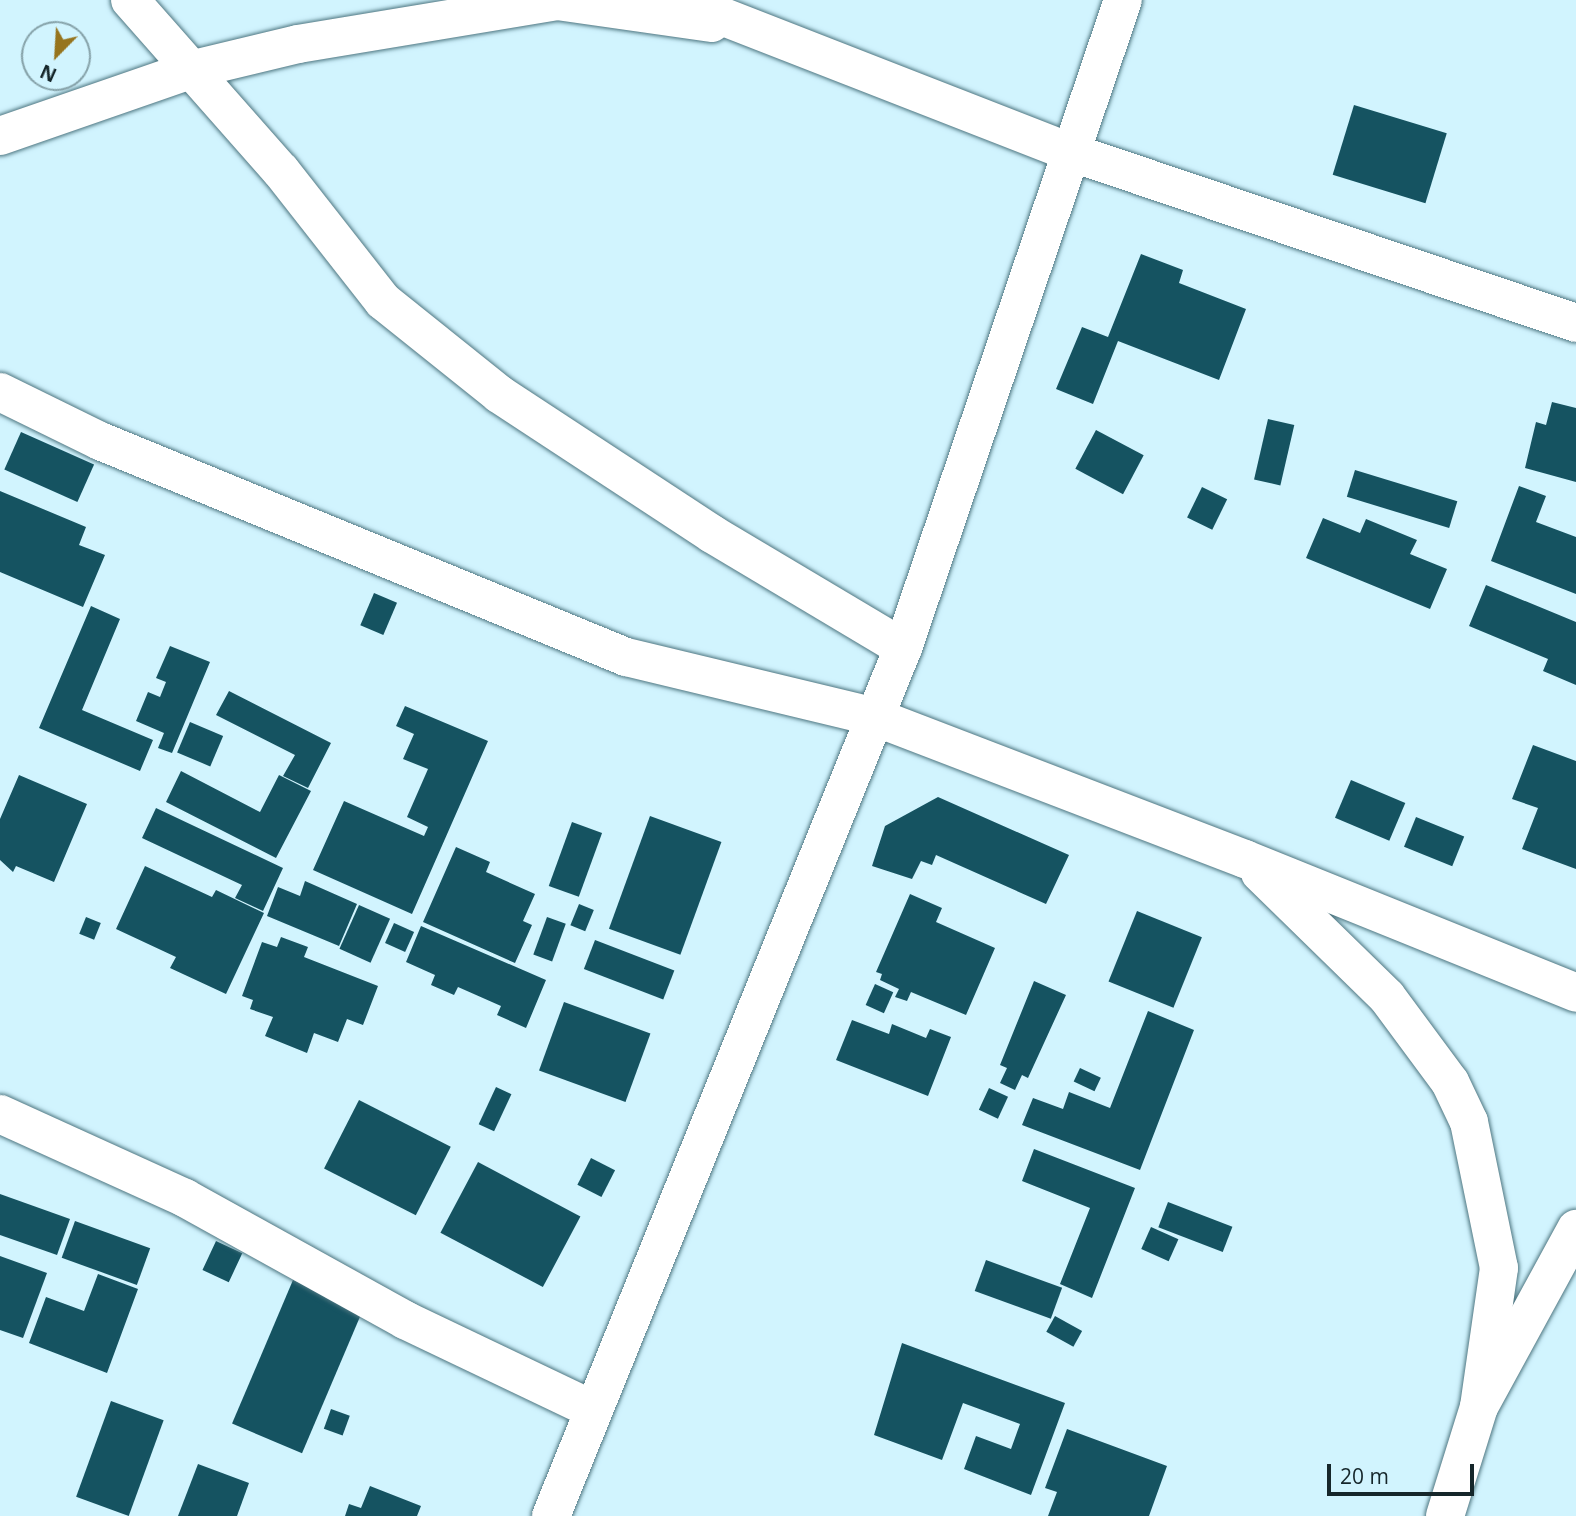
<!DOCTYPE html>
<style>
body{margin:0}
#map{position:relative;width:1576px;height:1516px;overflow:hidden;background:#d1f4fe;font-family:"Open Sans",sans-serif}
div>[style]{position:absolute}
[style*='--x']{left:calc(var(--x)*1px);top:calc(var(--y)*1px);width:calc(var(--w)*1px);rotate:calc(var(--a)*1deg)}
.building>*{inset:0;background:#155361;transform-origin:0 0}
.roads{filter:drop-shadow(0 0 2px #4e7681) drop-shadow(0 0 2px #4e7681)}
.minor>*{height:38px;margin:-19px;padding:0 19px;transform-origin:19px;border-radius:19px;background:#fff}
span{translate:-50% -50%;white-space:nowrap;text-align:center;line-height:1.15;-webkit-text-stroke:7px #d1f4fe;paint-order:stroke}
.north{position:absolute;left:21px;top:21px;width:70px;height:70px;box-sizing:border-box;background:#d1f4fe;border:2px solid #86a2a9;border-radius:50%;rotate:204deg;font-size:19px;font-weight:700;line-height:28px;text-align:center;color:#15262a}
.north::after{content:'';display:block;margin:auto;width:24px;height:32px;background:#96741d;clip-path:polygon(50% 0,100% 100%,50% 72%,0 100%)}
.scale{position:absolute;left:1327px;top:1464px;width:147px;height:32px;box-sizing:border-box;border:4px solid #15262a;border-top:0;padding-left:9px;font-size:21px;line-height:24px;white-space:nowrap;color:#15262a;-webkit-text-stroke:5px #d1f4fe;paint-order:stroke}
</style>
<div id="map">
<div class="building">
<div style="left:1354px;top:105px;width:97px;height:73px;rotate:17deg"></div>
<div style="clip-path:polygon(1141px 254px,1183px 270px,1179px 283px,1246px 309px,1219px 380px,1118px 341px,1093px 404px,1056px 389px,1082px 327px,1108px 337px)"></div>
<div style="clip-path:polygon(1552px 402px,1576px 408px,1576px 482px,1525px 468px,1536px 422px,1546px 425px)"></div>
<div style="left:1268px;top:419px;width:27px;height:62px;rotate:13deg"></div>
<div style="left:1096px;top:430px;width:54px;height:44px;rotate:28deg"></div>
<div style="left:21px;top:432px;width:80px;height:41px;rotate:24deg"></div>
<div style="left:1355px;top:470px;width:107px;height:28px;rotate:17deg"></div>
<div style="clip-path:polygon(1519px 486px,1546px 496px,1536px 522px,1576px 537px,1576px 594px,1491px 561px)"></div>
<div style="left:1202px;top:487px;width:28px;height:34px;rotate:26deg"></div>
<div style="clip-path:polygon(0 491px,86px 527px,79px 545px,105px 555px,83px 607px,0 572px)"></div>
<div style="clip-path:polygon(1323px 518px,1360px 533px,1366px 519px,1417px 540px,1410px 554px,1447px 569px,1430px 609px,1306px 558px)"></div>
<div style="clip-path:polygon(1486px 585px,1576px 622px,1576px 685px,1543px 671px,1548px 659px,1469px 626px)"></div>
<div style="left:374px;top:593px;width:25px;height:35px;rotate:23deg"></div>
<div style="clip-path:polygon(91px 606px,120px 619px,82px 710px,153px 740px,140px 771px,39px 728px)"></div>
<div style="clip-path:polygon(170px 646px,210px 662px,172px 753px,158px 748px,164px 733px,136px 721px,148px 692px,160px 697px,166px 682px,156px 678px)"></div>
<div style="clip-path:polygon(229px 691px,331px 743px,308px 788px,283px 776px,295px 755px,216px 715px)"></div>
<div style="clip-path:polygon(405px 706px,488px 741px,412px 914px,313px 870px,344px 801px,424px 836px,428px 827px,407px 817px,428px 769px,403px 759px,414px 734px,396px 726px)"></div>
<div style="left:190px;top:722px;width:36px;height:33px;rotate:23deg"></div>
<div style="clip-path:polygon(1533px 745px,1576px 761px,1576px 869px,1522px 849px,1538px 808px,1512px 799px)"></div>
<div style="clip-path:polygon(181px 771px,260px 812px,279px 775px,311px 791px,276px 858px,166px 802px)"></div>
<div style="clip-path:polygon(19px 775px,87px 804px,54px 882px,16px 866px,13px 872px,0 860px,0 819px)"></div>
<div style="left:1351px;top:780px;width:59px;height:41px;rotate:23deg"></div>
<div style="clip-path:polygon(938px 797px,1069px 855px,1046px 904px,936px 855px,932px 865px,921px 861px,912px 879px,872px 866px,885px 826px)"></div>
<div style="clip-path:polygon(156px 808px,283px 868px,263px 911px,235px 898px,242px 885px,142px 838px)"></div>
<div style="left:650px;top:816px;width:76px;height:120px;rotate:20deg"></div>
<div style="left:1416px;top:817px;width:52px;height:32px;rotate:22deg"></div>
<div style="left:572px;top:822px;width:32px;height:68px;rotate:20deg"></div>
<div style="clip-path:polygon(456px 847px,490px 862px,486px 872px,535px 894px,523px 921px,532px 925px,515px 963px,423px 922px)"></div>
<div style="clip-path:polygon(145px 866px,212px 897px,216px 890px,264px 913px,226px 994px,170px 968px,176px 957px,116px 929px)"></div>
<div style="clip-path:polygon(305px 881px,357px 904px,339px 946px,267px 916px,278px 887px,300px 896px)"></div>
<div style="clip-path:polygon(910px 894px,942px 908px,936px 922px,995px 948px,966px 1015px,911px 992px,907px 1001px,895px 997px,899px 989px,880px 980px,882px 974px,876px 972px)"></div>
<div style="left:579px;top:904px;width:16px;height:23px;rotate:22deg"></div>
<div style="left:359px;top:905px;width:34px;height:48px;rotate:24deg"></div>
<div style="left:1137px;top:911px;width:70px;height:76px;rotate:22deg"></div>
<div style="left:86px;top:917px;width:16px;height:18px;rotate:22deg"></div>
<div style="left:547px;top:917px;width:20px;height:40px;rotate:20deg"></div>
<div style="left:394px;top:923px;width:22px;height:22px;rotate:24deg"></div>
<div style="clip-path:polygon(421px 926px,546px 980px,526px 1028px,497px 1015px,501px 1006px,458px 987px,454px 995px,431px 985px,435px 975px,406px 962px)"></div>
<div style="clip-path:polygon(281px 937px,308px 947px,304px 957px,378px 986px,363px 1025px,347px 1019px,338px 1042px,314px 1033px,307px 1053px,265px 1036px,273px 1017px,250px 1009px,253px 1000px,242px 996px,262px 942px,277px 947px)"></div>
<div style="left:595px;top:940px;width:85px;height:31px;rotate:21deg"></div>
<div style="clip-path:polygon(1034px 981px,1066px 995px,1028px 1078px,1022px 1075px,1015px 1090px,1000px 1083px,1007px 1068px,1000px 1065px)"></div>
<div style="left:875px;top:984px;width:20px;height:23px;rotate:24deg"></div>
<div style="left:564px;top:1002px;width:92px;height:73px;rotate:20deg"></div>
<div style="clip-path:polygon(1148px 1011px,1194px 1030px,1140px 1170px,1022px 1125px,1033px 1098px,1063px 1109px,1069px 1092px,1110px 1108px)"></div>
<div style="clip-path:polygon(852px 1020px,889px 1034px,892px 1024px,926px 1038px,930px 1029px,951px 1037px,928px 1096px,836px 1060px)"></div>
<div style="left:1080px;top:1068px;width:23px;height:15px;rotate:25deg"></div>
<div style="left:496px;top:1087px;width:17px;height:41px;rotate:25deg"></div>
<div style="left:989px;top:1088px;width:21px;height:24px;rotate:25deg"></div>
<div style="left:359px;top:1100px;width:103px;height:77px;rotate:27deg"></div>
<div style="clip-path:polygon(1034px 1149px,1135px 1188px,1092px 1298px,1060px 1284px,1090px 1208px,1022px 1181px)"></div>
<div style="left:591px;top:1158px;width:27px;height:30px;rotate:27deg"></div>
<div style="left:478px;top:1162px;width:116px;height:80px;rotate:28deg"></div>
<div style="clip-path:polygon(0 1194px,70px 1219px,57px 1255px,0 1235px)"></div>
<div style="left:1168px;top:1202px;width:69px;height:27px;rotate:21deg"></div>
<div style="left:75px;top:1221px;width:80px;height:39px;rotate:20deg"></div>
<div style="left:1151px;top:1227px;width:30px;height:24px;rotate:24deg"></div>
<div style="left:216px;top:1241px;width:29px;height:32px;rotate:25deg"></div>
<div style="clip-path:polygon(0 1256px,47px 1273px,23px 1338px,0 1330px)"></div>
<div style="left:986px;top:1260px;width:81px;height:33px;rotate:20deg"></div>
<div style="clip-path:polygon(98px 1274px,138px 1289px,107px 1373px,29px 1343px,46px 1297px,84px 1311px)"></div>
<div style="left:293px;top:1280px;width:76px;height:156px;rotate:23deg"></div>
<div style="left:1055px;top:1316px;width:31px;height:18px;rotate:29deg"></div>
<div style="clip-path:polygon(902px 1343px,1065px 1403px,1031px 1495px,964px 1469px,976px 1436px,1011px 1449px,1020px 1424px,963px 1403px,942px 1460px,874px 1435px)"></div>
<div style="left:111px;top:1401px;width:56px;height:102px;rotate:20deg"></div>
<div style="left:331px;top:1409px;width:20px;height:21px;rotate:20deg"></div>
<div style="clip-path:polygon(1067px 1429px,1167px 1466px,1149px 1516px,1048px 1516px,1057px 1492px,1045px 1488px)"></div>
<div style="clip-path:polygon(198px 1464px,249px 1483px,237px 1516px,178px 1516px)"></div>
<div style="clip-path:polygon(370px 1486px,421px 1506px,417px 1516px,345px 1516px,349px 1504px,361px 1508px)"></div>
</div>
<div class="roads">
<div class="minor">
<div style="--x:130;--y:0;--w:228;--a:48.6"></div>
<div style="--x:281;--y:171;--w:165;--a:51.9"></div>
<div style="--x:383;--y:301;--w:149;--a:38.7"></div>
<div style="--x:499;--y:394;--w:255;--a:33.3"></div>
<div style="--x:712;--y:534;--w:222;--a:30.8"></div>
<div style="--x:680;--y:0;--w:419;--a:21.3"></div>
<div style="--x:1070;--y:152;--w:534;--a:18.67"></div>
<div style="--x:0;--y:136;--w:205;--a:-19.1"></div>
<div style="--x:194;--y:69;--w:107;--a:-13.5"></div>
<div style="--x:298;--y:44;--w:263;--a:-9.4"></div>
<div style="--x:557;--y:1;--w:156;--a:8.1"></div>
<div style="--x:0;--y:392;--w:111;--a:26.1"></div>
<div style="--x:100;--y:441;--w:569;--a:22.33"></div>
<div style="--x:626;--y:657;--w:256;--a:13.5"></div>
<div style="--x:875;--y:717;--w:396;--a:21"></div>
<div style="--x:1245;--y:859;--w:357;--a:22"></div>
<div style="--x:1260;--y:873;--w:177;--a:44.3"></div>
<div style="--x:1387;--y:997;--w:106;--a:53.5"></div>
<div style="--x:1450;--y:1082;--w:44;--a:64.6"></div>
<div style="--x:1469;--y:1122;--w:149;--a:78.4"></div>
<div style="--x:1499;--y:1268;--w:140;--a:98.2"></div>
<div style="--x:0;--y:1114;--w:203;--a:24.4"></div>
<div style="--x:185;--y:1198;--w:252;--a:29"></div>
<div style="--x:405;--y:1320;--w:207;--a:25.5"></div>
<div style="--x:551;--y:1516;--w:937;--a:-67.93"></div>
<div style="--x:903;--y:648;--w:684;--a:-71.25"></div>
<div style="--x:1445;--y:1516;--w:114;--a:-72.7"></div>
<div style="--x:1479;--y:1407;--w:203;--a:-61.4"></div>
</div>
</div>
<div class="north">N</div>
<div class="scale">20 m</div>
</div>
